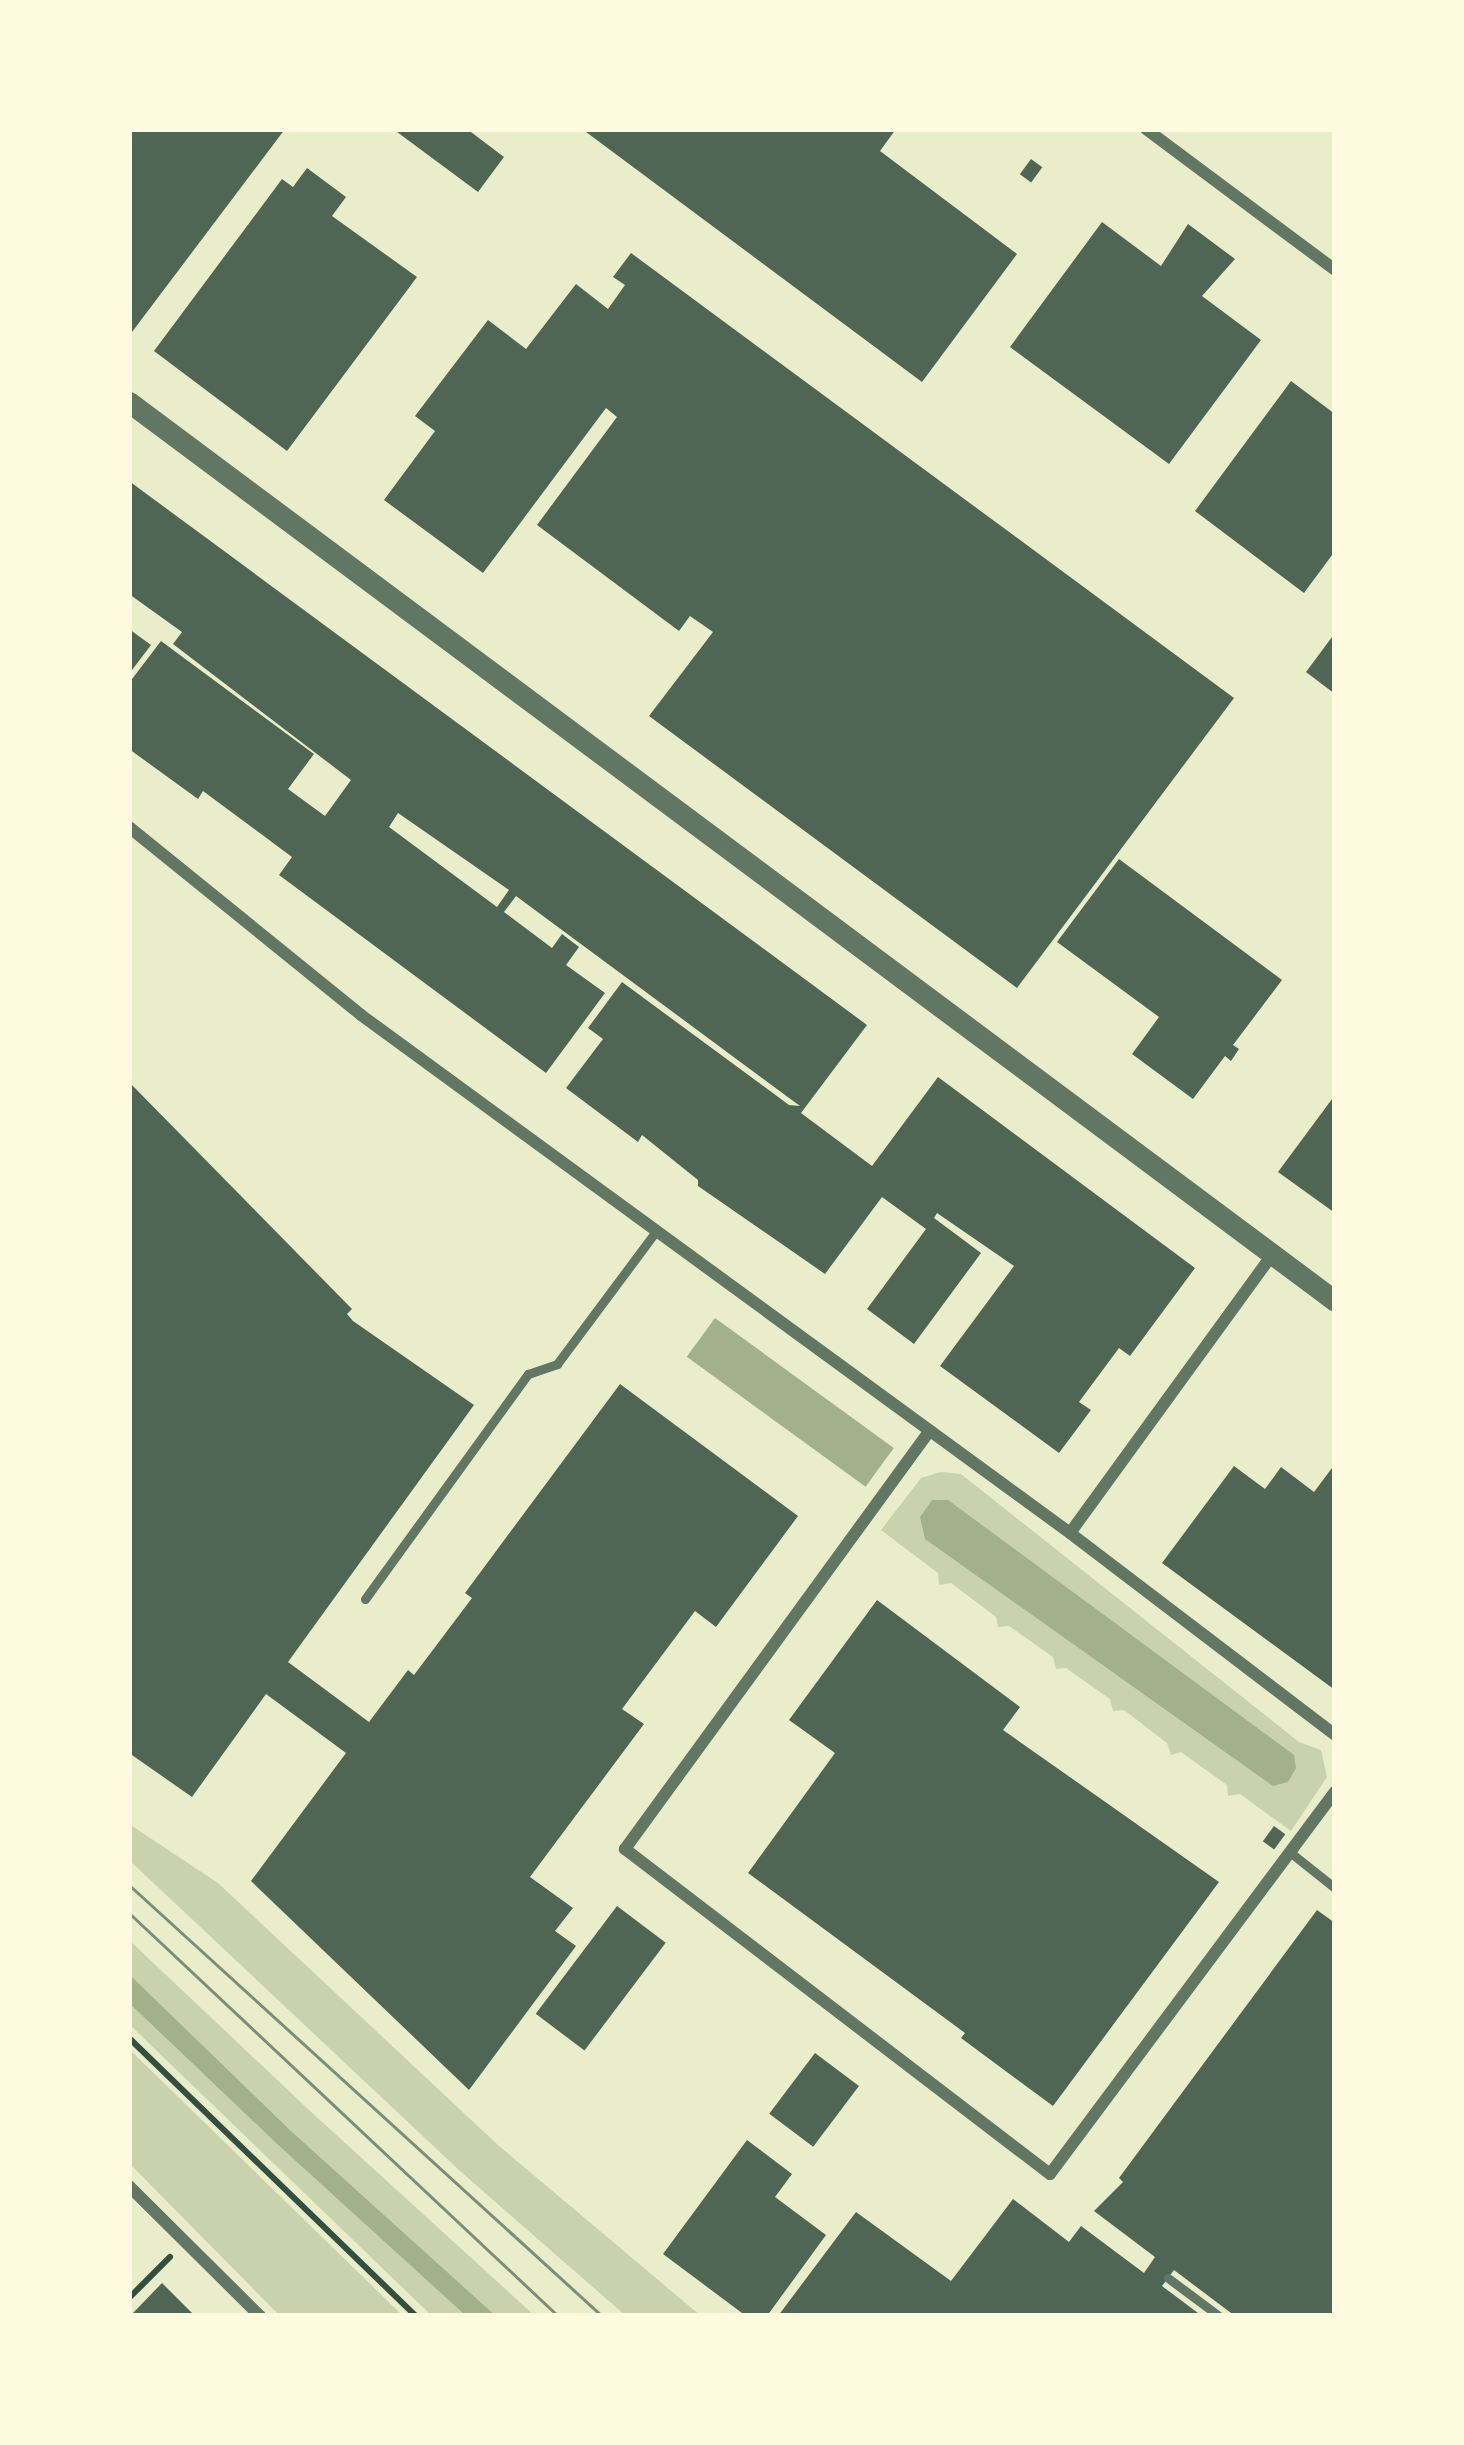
<!DOCTYPE html>
<style>
body{margin:0}
#map{position:relative;width:1464px;height:2445px;overflow:hidden;background:#e9edc9;font-family:Karla,sans-serif}
div>[style]{position:absolute}
[style*='--x']{left:calc(var(--x)*1px);top:calc(var(--y)*1px);width:calc(var(--w)*1px);rotate:calc(var(--a)*1deg)}
.green>*{inset:0;background:#cad2ad}
.water>*{inset:0;background:#a3b18a;transform-origin:0 0}
.building>*{inset:0;background:#4f6655;transform-origin:0 0}
.path>*{height:6px;margin:-3px;padding:0 3px;transform-origin:3px;border-radius:3px;background:#344e41}
.service>*{height:9px;margin:-4.5px;padding:0 4.5px;transform-origin:4.5px;border-radius:4.5px;background:#617663}
.minor>*{height:12px;margin:-6px;padding:0 6px;transform-origin:6px;border-radius:6px;background:#617663}
.tertiary>*{height:21px;margin:-10.5px;padding:0 10.5px;transform-origin:10.5px;border-radius:10.5px;background:#617663}
.tram>*{height:3px;margin:-1.5px;padding:0 1.5px;transform-origin:1.5px;border-radius:1.5px;background:#7c8e77}
span{translate:-50% -50%;white-space:nowrap;text-align:center;line-height:1.15;-webkit-text-stroke:9px #fefae0;paint-order:stroke}
.frame{position:absolute;inset:0;border:132px solid #fefae0;pointer-events:none}
</style>
<div id="map">
<div class="green">
<div style="clip-path:polygon(941px 1472px,961px 1474px,1299px 1742px,1321px 1750px,1327px 1777px,1291px 1831px,1240px 1794px,1228px 1796px,1227px 1785px,1181px 1752px,1171px 1755px,1167px 1743px,1124px 1710px,1113px 1711px,1110px 1699px,1066px 1668px,1056px 1669px,1053px 1657px,1009px 1626px,998px 1627px,996px 1617px,951px 1583px,939px 1585px,938px 1573px,881px 1530px,921px 1478px)"></div>
<div style="clip-path:polygon(129px 1824px,218px 1883px,498px 2145px,701px 2316px,626px 2316px,460px 2171px,129px 1860px)"></div>
<div style="clip-path:polygon(129px 1940px,309px 2110px,535px 2316px,496px 2316px,290px 2130px,129px 1974px)"></div>
<div style="clip-path:polygon(129px 2003px,277px 2144px,466px 2316px,432px 2316px,129px 2024px)"></div>
<div style="clip-path:polygon(129px 2049px,403px 2316px,280px 2316px,129px 2163px)"></div>
</div>
<div class="water">
<div style="left:715px;top:1318px;width:221px;height:48px;rotate:36deg"></div>
<div style="clip-path:polygon(932px 1500px,948px 1500px,1294px 1755px,1296px 1768px,1288px 1782px,1273px 1786px,925px 1539px,920px 1517px)"></div>
<div style="clip-path:polygon(129px 1974px,290px 2130px,496px 2316px,466px 2316px,277px 2144px,129px 2003px)"></div>
</div>
<div class="building">
<div style="clip-path:polygon(129px 129px,285px 129px,129px 336px)"></div>
<div style="clip-path:polygon(393px 129px,467px 129px,504px 157px,478px 192px)"></div>
<div style="clip-path:polygon(582px 129px,896px 129px,880px 151px,1017px 254px,922px 382px)"></div>
<div style="left:1031px;top:159px;width:14px;height:19px;rotate:36deg"></div>
<div style="clip-path:polygon(307px 168px,346px 197px,332px 216px,417px 277px,287px 451px,154px 351px,282px 179px,293px 187px)"></div>
<div style="clip-path:polygon(1102px 222px,1161px 266px,1188px 224px,1235px 259px,1202px 296px,1261px 340px,1169px 464px,1010px 347px)"></div>
<div style="clip-path:polygon(631px 253px,1234px 698px,1017px 988px,649px 716px,713px 632px,690px 616px,679px 631px,537px 525px,617px 417px,606px 408px,483px 573px,384px 500px,435px 431px,415px 416px,488px 320px,526px 349px,576px 284px,608px 309px,625px 285px,613px 277px)"></div>
<div style="clip-path:polygon(1291px 381px,1335px 414px,1335px 551px,1304px 593px,1195px 511px)"></div>
<div style="clip-path:polygon(evenodd,129px 481px,867px 1025px,801px 1113px,872px 1166px,938px 1077px,1195px 1268px,1130px 1356px,1119px 1348px,1079px 1402px,1091px 1410px,1059px 1453px,940px 1366px,1014px 1266px,937px 1213px,934px 1218px,981px 1253px,914px 1344px,867px 1309px,926px 1229px,882px 1197px,825px 1274px,698px 1186px,698px 1180px,642px 1135px,638px 1142px,566px 1088px,603px 1039px,588px 1028px,622px 982px,789px 1105px,800px 1106px,516px 896px,504px 912px,552px 948px,562px 934px,579px 947px,566px 965px,605px 993px,546px 1073px,279px 875px,292px 857px,203px 791px,198px 799px,129px 749px,129px 683px,161px 641px,314px 754px,288px 789px,325px 816px,351px 780px,173px 644px,182px 632px,129px 594px,129px 481px,398px 813px,509px 890px,497px 907px,389px 827px,398px 813px)"></div>
<div style="clip-path:polygon(129px 629px,151px 645px,129px 674px)"></div>
<div style="clip-path:polygon(1335px 633px,1335px 694px,1306px 672px)"></div>
<div style="clip-path:polygon(1119px 859px,1282px 980px,1233px 1045px,1239px 1049px,1231px 1061px,1225px 1056px,1193px 1099px,1132px 1054px,1159px 1017px,1057px 942px)"></div>
<div style="clip-path:polygon(129px 1082px,352px 1309px,347px 1314px,353px 1321px,474px 1405px,288px 1662px,369px 1722px,408px 1670px,414px 1675px,472px 1598px,465px 1593px,620px 1384px,798px 1516px,716px 1627px,695px 1611px,622px 1709px,644px 1724px,530px 1877px,573px 1908px,555px 1931px,576px 1946px,469px 2090px,251px 1881px,346px 1753px,266px 1694px,192px 1797px,129px 1753px)"></div>
<div style="clip-path:polygon(1335px 1095px,1335px 1213px,1278px 1172px)"></div>
<div style="clip-path:polygon(1335px 1464px,1335px 1690px,1162px 1563px,1234px 1466px,1265px 1489px,1281px 1467px,1314px 1492px)"></div>
<div style="clip-path:polygon(877px 1600px,1020px 1707px,1003px 1730px,1219px 1882px,1053px 2106px,961px 2038px,965px 2033px,748px 1873px,835px 1753px,789px 1720px)"></div>
<div style="left:1274px;top:1826px;width:14px;height:19px;rotate:36deg"></div>
<div style="left:617px;top:1906px;width:61px;height:135px;rotate:37deg"></div>
<div style="clip-path:polygon(1317px 1910px,1335px 1923px,1335px 2316px,1235px 2316px,1174px 2270px,1162px 2286px,1202px 2316px,778px 2316px,856px 2212px,951px 2281px,1013px 2199px,1069px 2242px,1081px 2226px,1144px 2273px,1155px 2257px,1094px 2211px,1123px 2182px,1119px 2178px)"></div>
<div style="left:815px;top:2053px;width:55px;height:76px;rotate:37deg"></div>
<div style="clip-path:polygon(747px 2140px,792px 2174px,775px 2197px,826px 2235px,767px 2316px,746px 2316px,663px 2254px)"></div>
<div style="clip-path:polygon(162px 2283px,195px 2316px,136px 2316px,133px 2313px)"></div>
</div>
<div class="path">
<div style="--x:129;--y:2038;--w:400;--a:44.1"></div>
<div style="--x:129;--y:2298;--w:58;--a:-45"></div>
</div>
<div class="service">
<div style="--x:365;--y:1599;--w:278;--a:-54.1"></div>
<div style="--x:528;--y:1374;--w:31;--a:-19"></div>
<div style="--x:557;--y:1364;--w:166;--a:-53.3"></div>
<div style="--x:1291;--y:1853;--w:56;--a:38.5"></div>
<div style="--x:1168;--y:2278;--w:64;--a:36.7"></div>
</div>
<div class="minor">
<div style="--x:1146;--y:129;--w:236;--a:36.7"></div>
<div style="--x:129;--y:827;--w:299;--a:39"></div>
<div style="--x:361;--y:1015;--w:878;--a:36.15"></div>
<div style="--x:1070;--y:1533;--w:333;--a:37.3"></div>
<div style="--x:928;--y:1433;--w:515;--a:126.07"></div>
<div style="--x:625;--y:1849;--w:535;--a:37.41"></div>
<div style="--x:1050;--y:2174;--w:477;--a:-53.3"></div>
<div style="--x:1070;--y:1533;--w:344;--a:-54"></div>
<div style="--x:129;--y:2186;--w:185;--a:44.8"></div>
</div>
<div class="tertiary">
<div style="--x:129;--y:402;--w:1504;--a:36.7"></div>
</div>
<div class="tram">
<div style="--x:129;--y:1885;--w:640;--a:42.34"></div>
<div style="--x:129;--y:1913;--w:589;--a:43.21"></div>
</div>
<div class="frame"></div>
</div>
